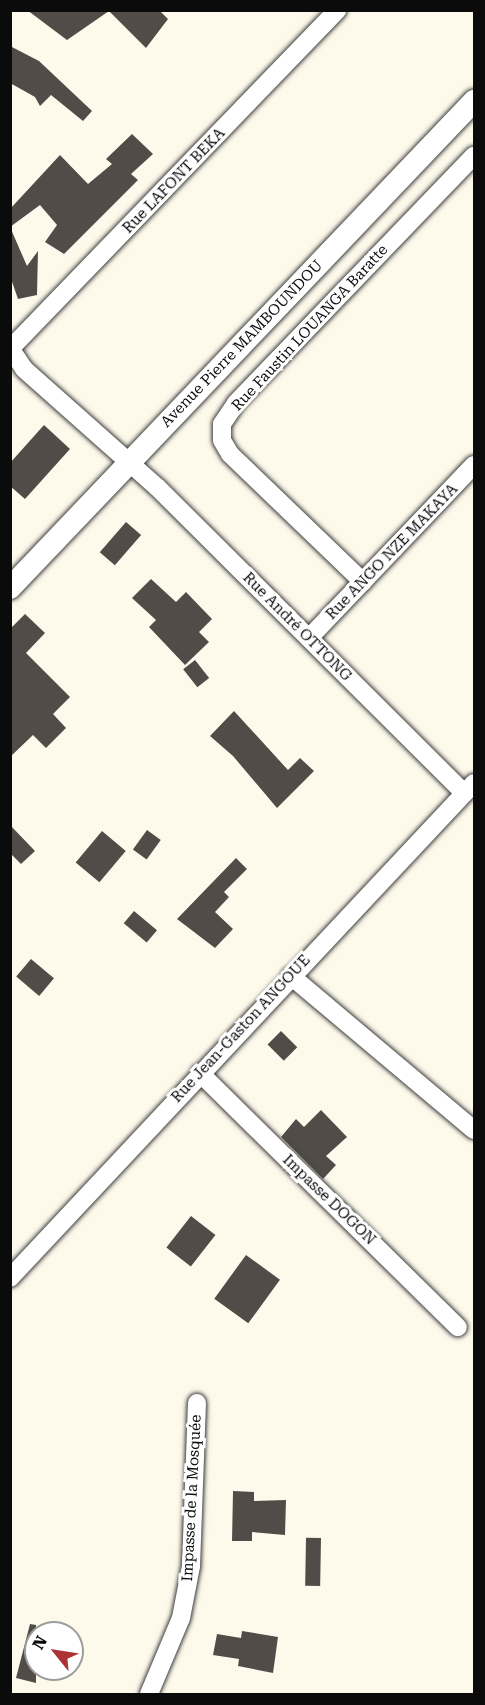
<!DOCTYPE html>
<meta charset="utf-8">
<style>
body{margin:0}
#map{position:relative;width:485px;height:1705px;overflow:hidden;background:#fdfaeb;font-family:"Roboto Serif",serif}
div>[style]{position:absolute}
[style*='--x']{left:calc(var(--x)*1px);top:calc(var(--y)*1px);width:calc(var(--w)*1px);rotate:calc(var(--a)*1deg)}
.building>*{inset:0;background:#524c48;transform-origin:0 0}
.roads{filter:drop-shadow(0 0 2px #3e3e3e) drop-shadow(0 0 2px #3e3e3e)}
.minor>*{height:18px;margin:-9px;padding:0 9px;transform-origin:9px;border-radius:9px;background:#fff}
.tertiary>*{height:22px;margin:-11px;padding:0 11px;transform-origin:11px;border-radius:11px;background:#fff}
span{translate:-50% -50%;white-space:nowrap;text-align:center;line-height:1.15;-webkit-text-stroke:6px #fff;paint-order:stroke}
.street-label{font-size:15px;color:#0b0b0b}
.frame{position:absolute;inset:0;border:12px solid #0b0b0b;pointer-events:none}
.north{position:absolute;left:24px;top:1621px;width:60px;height:60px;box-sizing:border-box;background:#fff;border:2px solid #9d9d9d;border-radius:50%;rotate:300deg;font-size:16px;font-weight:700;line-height:24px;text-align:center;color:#0b0b0b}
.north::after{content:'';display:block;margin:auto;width:21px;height:27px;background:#ab3335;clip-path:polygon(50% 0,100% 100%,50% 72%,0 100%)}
</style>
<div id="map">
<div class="building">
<div style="clip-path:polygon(27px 10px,159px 10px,168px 19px,146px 48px,109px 11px,67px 40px)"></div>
<div style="clip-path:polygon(10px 46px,39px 61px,92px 111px,83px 121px,51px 95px,40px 106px,35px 97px,10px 83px)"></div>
<div style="clip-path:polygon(132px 134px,153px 154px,131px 174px,138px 180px,64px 254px,45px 242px,57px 225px,40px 205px,10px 227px,10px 209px,60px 155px,88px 184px,112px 164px,106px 159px)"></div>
<div style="clip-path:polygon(10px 227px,27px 266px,38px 251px,37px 295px,18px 299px,10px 276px)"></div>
<div style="clip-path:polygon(44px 425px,70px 449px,25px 499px,10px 486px,10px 463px)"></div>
<div style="left:126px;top:522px;width:20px;height:40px;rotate:41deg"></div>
<div style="clip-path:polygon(151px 579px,176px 602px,186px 592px,212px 619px,199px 632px,209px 642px,185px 665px,149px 627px,156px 620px,132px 598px)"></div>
<div style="clip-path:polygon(25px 614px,45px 633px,26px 653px,70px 697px,53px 714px,66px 728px,46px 748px,33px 735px,10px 757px,10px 629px)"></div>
<div style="left:195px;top:660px;width:23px;height:15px;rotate:52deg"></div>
<div style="clip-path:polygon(234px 711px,288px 770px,300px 758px,314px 771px,277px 808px,233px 756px,210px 736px)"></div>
<div style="clip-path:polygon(10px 825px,35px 851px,21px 864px,10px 853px)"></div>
<div style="left:147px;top:830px;width:17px;height:24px;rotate:36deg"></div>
<div style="left:102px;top:831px;width:31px;height:41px;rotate:40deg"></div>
<div style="clip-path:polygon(236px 858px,247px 869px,224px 892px,229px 897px,215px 912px,233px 929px,215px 948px,177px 919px)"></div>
<div style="left:134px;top:911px;width:30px;height:16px;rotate:40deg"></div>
<div style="left:31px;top:959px;width:30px;height:23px;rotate:40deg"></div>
<div style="left:281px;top:1031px;width:23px;height:19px;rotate:45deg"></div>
<div style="clip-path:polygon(321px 1110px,347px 1137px,326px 1156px,336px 1165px,323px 1179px,281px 1137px,296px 1119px,304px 1127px)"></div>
<div style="left:191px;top:1216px;width:31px;height:40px;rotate:38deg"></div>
<div style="left:246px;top:1255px;width:42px;height:54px;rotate:36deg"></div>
<div style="clip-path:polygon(233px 1491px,254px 1492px,254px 1501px,286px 1500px,285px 1535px,252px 1532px,252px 1541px,232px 1541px)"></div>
<div style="left:321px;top:1538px;width:48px;height:15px;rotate:91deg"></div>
<div style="clip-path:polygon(30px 1624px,36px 1625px,36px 1683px,16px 1678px)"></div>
<div style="clip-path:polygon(242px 1631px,278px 1637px,273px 1673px,238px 1666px,239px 1659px,213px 1655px,217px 1634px,241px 1638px)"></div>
</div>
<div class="roads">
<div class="minor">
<div style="--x:10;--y:348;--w:25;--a:56"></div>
<div style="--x:24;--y:369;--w:178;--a:41.6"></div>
<div style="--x:157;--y:487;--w:433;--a:44.9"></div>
<div style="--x:10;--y:349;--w:471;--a:-46"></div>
<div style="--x:363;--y:582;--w:185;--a:-136.1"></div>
<div style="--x:230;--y:454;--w:16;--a:-120"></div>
<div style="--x:222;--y:440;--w:16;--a:-90"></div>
<div style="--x:222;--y:424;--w:25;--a:-56"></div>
<div style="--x:236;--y:403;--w:343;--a:-46.1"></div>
<div style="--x:309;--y:638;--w:239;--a:-46.4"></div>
<div style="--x:291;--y:976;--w:239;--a:40.1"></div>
<div style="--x:200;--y:1073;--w:362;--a:44.6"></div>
<div style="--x:10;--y:1278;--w:678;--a:-46.85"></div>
<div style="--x:149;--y:1694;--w:82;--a:-67.2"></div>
<div style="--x:181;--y:1618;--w:53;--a:-79.1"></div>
<div style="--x:191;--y:1566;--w:163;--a:-87.9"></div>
</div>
<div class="tertiary">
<div style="--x:10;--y:588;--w:673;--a:-46.39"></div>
</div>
</div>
<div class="street-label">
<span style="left:174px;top:181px;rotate:-46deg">Rue LAFONT BEKA</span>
<span style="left:310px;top:328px;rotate:-47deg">Rue Faustin LOUANGA Baratte</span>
<span style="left:242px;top:344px;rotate:-46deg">Avenue Pierre MAMBOUNDOU</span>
<span style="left:392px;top:552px;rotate:-46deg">Rue ANGO NZE MAKAYA</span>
<span style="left:297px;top:627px;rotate:45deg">Rue André OTTONG</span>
<span style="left:241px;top:1029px;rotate:-47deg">Rue Jean-Gaston ANGOUE</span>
<span style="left:329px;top:1200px;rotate:44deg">Impasse DOGON</span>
<span style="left:192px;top:1498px;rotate:-87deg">Impasse de la Mosquée</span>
</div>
<div class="frame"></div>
<div class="north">N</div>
</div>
